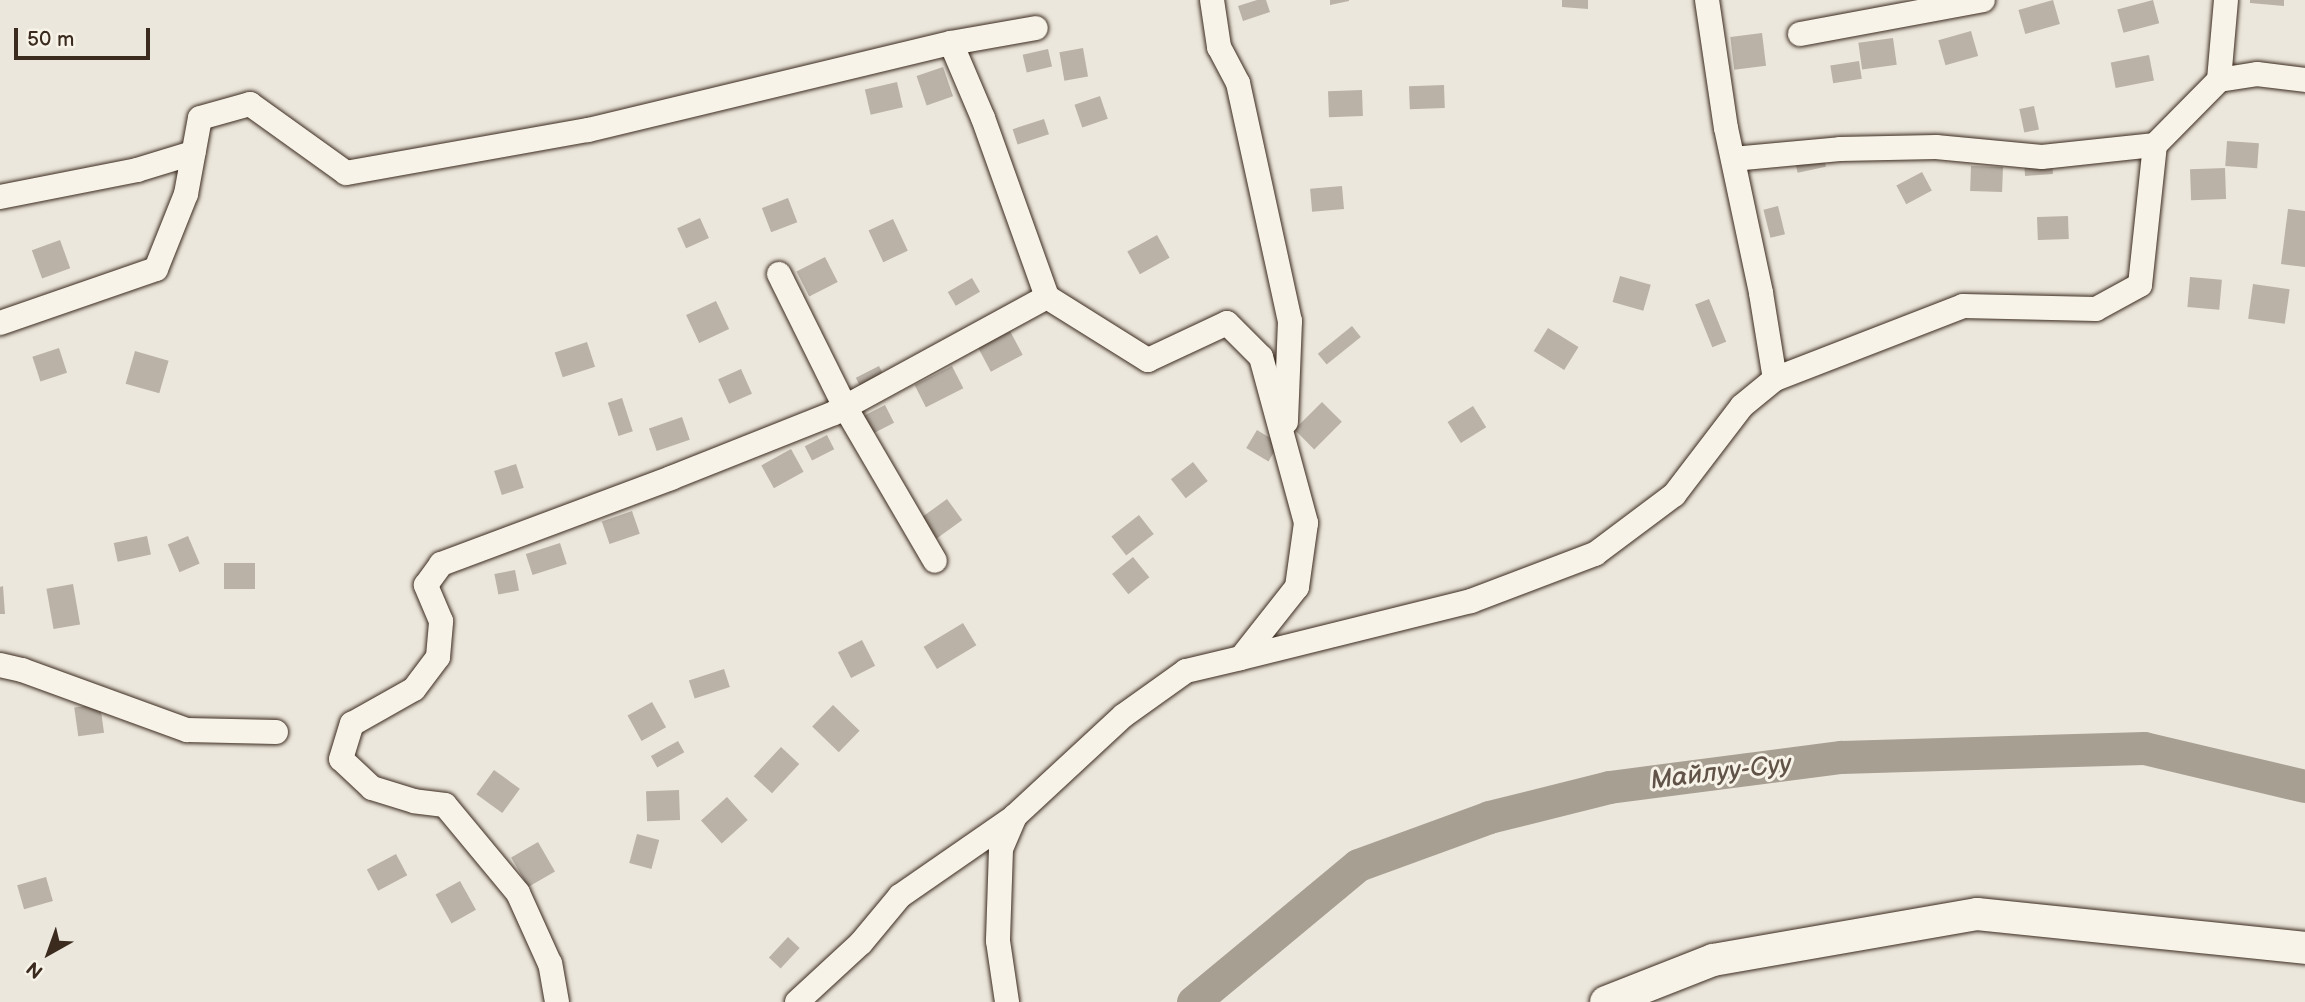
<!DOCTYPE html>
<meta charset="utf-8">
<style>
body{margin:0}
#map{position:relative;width:2305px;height:1002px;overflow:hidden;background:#ece7dc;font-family:"Balsamiq Sans",sans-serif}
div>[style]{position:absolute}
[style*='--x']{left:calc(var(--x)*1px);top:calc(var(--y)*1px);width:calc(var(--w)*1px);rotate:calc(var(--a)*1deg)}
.stream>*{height:5px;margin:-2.5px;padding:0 2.5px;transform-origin:2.5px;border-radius:2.5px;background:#a89f93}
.river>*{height:33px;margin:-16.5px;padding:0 16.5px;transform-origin:16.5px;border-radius:16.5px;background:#a89f93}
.building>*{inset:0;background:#bab2a7;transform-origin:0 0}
.roads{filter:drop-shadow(0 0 2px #3b2a1e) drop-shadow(0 0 2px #3b2a1e)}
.minor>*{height:24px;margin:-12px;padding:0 12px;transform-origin:12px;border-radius:12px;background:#f7f3e8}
.major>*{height:32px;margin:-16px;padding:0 16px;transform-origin:16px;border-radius:16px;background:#f7f3e8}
span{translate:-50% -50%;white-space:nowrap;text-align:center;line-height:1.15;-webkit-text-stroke:6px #f7f3e8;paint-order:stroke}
.water-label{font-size:26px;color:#615347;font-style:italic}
.north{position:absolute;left:14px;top:918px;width:70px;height:70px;-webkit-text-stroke:5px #f7f3e8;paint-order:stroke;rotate:220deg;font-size:19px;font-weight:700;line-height:28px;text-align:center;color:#3b2a1e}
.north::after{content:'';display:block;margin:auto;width:24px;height:32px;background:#3b2a1e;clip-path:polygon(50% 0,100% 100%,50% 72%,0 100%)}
.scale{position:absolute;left:14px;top:28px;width:136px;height:32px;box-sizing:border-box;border:4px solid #3b2a1e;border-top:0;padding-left:9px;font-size:21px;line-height:24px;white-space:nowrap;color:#3b2a1e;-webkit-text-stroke:5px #f7f3e8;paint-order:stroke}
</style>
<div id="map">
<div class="stream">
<div style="--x:1203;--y:994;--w:9;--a:58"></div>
</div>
<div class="river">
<div style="--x:1193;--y:1002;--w:214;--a:-39.7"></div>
<div style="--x:1358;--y:865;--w:140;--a:-20.1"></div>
<div style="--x:1489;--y:817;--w:124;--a:-14"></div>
<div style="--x:1609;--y:787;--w:234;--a:-7.4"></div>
<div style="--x:1841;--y:757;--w:303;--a:-1.7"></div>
<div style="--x:2144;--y:748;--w:165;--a:13.3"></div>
</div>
<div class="building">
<div style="clip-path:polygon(1257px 0,1266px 0,1270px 12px,1243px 21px,1238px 6px)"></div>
<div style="clip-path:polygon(1330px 0,1349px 0,1349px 1px,1330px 5px)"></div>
<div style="clip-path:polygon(1562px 0,1588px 0,1588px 9px,1562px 7px)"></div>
<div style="left:2053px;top:0;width:25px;height:36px;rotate:74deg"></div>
<div style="left:2153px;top:0;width:24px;height:37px;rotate:75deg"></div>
<div style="clip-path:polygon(2250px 0,2284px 0,2284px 6px,2250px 3px)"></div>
<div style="left:1971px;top:31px;width:26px;height:34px;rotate:74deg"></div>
<div style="left:1762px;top:33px;width:33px;height:32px;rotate:83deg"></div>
<div style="left:1893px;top:38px;width:27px;height:35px;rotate:82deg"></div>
<div style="left:1083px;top:48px;width:29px;height:24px;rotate:80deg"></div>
<div style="left:1048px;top:49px;width:18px;height:26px;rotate:77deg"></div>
<div style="left:2149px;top:55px;width:26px;height:39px;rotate:79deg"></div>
<div style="left:1859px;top:61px;width:18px;height:29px;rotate:81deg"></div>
<div style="left:943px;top:67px;width:31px;height:28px;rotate:71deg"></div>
<div style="left:897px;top:82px;width:26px;height:33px;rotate:77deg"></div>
<div style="left:1444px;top:85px;width:23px;height:35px;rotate:88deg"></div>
<div style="left:1362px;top:90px;width:26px;height:34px;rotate:88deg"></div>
<div style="left:1100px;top:96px;width:24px;height:27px;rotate:71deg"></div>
<div style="left:2034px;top:106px;width:24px;height:15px;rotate:78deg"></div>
<div style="left:1044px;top:119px;width:16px;height:33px;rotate:72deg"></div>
<div style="left:2227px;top:141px;width:32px;height:25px;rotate:4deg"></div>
<div style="left:1823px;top:153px;width:14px;height:29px;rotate:78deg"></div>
<div style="left:2052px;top:160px;width:14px;height:28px;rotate:86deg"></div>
<div style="left:1971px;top:166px;width:32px;height:25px;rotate:2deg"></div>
<div style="left:2225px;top:168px;width:31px;height:35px;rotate:88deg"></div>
<div style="left:1922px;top:172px;width:21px;height:29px;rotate:62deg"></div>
<div style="left:1342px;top:186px;width:23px;height:32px;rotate:85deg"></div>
<div style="left:788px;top:198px;width:26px;height:28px;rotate:69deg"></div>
<div style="left:1778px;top:206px;width:29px;height:15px;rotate:76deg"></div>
<div style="clip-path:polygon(2288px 209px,2305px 211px,2305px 267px,2281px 264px)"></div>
<div style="left:2068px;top:216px;width:23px;height:31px;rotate:88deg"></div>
<div style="left:700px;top:218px;width:22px;height:25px;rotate:66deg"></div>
<div style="left:893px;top:219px;width:35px;height:27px;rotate:65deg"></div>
<div style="left:1157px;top:235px;width:26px;height:34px;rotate:61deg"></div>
<div style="left:60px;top:240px;width:30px;height:30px;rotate:70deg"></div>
<div style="left:825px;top:257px;width:28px;height:32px;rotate:63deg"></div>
<div style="left:1620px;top:276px;width:32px;height:27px;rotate:16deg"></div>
<div style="left:2190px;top:277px;width:32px;height:30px;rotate:5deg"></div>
<div style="left:972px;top:278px;width:16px;height:28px;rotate:60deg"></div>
<div style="left:2253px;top:284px;width:37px;height:35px;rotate:8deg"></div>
<div style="left:1709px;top:299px;width:46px;height:15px;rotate:68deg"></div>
<div style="left:716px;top:301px;width:31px;height:33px;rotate:65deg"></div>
<div style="left:1352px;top:326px;width:14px;height:44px;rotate:51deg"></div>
<div style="left:1548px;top:328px;width:36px;height:27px;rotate:32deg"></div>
<div style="left:1010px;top:331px;width:27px;height:36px;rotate:62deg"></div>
<div style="left:587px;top:342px;width:26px;height:34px;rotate:72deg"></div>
<div style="left:59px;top:348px;width:26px;height:28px;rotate:72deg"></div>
<div style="left:135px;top:351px;width:35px;height:34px;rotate:16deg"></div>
<div style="left:879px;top:366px;width:13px;height:26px;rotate:63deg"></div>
<div style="left:952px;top:366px;width:25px;height:42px;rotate:63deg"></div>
<div style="left:741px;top:369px;width:27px;height:25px;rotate:66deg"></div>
<div style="left:622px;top:398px;width:35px;height:15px;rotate:72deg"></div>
<div style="left:1322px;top:402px;width:28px;height:39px;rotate:45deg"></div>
<div style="left:885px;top:405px;width:20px;height:28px;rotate:63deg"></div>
<div style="left:1473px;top:406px;width:25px;height:30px;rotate:58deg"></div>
<div style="left:682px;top:417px;width:24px;height:35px;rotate:71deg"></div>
<div style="left:1257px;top:430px;width:26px;height:21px;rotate:31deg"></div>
<div style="left:827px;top:435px;width:16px;height:25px;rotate:63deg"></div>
<div style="left:791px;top:449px;width:26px;height:34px;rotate:61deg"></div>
<div style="left:1193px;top:462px;width:24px;height:28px;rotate:52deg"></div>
<div style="left:516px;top:464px;width:25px;height:23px;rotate:72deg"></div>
<div style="left:947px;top:499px;width:26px;height:32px;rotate:54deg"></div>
<div style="left:632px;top:511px;width:24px;height:32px;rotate:71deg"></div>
<div style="left:1139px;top:515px;width:24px;height:35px;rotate:52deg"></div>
<div style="left:147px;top:536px;width:19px;height:34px;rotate:78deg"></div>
<div style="left:188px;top:536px;width:30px;height:22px;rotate:67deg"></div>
<div style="left:560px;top:543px;width:22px;height:36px;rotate:72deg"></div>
<div style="left:1133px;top:557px;width:26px;height:27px;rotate:51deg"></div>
<div style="left:255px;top:563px;width:26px;height:31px;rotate:90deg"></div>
<div style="left:515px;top:570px;width:21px;height:21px;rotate:79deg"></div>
<div style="left:73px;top:584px;width:41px;height:27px;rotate:80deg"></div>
<div style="clip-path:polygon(3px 586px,5px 614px,0 614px,0 587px)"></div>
<div style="left:963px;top:623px;width:26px;height:46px;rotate:59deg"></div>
<div style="left:862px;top:640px;width:29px;height:27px;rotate:63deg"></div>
<div style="left:724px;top:669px;width:19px;height:37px;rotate:72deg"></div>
<div style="left:652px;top:702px;width:29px;height:28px;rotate:61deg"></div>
<div style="left:100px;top:704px;width:29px;height:26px;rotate:82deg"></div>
<div style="left:833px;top:705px;width:37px;height:30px;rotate:44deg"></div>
<div style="left:678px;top:741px;width:13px;height:31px;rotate:61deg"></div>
<div style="left:781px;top:747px;width:25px;height:40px;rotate:43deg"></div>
<div style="left:494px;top:770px;width:32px;height:30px;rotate:36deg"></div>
<div style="left:679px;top:790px;width:30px;height:33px;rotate:88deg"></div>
<div style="left:727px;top:797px;width:31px;height:35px;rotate:48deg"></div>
<div style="left:637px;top:834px;width:23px;height:30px;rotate:15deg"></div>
<div style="left:538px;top:842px;width:34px;height:31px;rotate:60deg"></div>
<div style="left:396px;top:854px;width:24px;height:33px;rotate:62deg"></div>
<div style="left:46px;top:877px;width:25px;height:30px;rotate:74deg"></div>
<div style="left:460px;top:881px;width:33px;height:28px;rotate:61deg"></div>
<div style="left:788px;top:937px;width:16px;height:28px;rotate:43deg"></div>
</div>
<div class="roads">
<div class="minor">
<div style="--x:1212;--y:0;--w:48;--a:81.5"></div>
<div style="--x:1219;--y:47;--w:41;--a:62.2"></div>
<div style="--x:1238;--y:83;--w:244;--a:77.7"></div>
<div style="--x:1290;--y:321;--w:101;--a:92.3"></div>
<div style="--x:1707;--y:0;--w:129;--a:81.6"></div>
<div style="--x:1726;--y:128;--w:169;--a:78"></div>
<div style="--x:1761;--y:293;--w:87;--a:80.8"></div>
<div style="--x:1800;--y:34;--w:186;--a:-10.5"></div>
<div style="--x:951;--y:43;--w:82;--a:66.9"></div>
<div style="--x:983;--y:118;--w:190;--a:70.3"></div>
<div style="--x:1047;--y:297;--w:119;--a:32"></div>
<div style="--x:1148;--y:360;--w:87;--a:-25.1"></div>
<div style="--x:1227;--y:323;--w:48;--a:45"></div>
<div style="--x:1261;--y:357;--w:172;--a:74.8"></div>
<div style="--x:1306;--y:523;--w:65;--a:98"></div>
<div style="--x:1297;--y:587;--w:90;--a:128.3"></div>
<div style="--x:1241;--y:658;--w:57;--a:166.7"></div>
<div style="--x:1186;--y:671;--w:77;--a:144.5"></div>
<div style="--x:1123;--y:716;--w:147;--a:137.2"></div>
<div style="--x:1015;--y:816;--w:36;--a:113"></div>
<div style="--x:1001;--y:849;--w:92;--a:91.9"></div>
<div style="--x:998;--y:941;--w:62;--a:81.6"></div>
<div style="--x:2219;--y:80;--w:38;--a:-9"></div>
<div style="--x:2257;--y:74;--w:48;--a:7.1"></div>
<div style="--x:1733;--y:159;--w:107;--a:-5.3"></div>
<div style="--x:1840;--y:149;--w:96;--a:-1.2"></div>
<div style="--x:1936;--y:147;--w:106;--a:5.4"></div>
<div style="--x:2042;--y:157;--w:114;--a:-6.1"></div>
<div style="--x:0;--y:197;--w:140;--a:-11.1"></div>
<div style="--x:137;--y:170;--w:59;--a:-16.9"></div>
<div style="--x:779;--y:274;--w:148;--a:63.6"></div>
<div style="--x:845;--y:407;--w:178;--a:59.7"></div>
<div style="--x:0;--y:323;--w:165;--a:-19.1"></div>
<div style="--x:156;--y:269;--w:81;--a:-68.2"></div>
<div style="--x:186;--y:194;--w:77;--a:-79.6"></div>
<div style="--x:200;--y:118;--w:52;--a:-15.6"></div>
<div style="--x:250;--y:104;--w:118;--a:35.7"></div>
<div style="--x:346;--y:173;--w:246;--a:-10.1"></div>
<div style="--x:588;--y:130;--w:373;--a:-13.5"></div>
<div style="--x:951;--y:43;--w:86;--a:-10"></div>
<div style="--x:1241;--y:658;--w:237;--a:-13.9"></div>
<div style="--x:1471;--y:601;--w:133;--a:-20.8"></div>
<div style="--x:1595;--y:554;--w:99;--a:-36.8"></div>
<div style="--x:1674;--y:495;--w:112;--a:-52.6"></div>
<div style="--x:1742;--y:406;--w:43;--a:-39.3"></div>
<div style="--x:1775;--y:379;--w:202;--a:-21.2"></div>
<div style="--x:1963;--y:306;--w:133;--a:1.3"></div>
<div style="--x:2096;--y:309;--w:50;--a:-28.6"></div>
<div style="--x:2140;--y:285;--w:141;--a:-83.9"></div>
<div style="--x:2155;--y:145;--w:91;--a:-45.4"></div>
<div style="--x:2219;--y:80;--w:80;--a:-85"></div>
<div style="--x:0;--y:665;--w:23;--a:13"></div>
<div style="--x:22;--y:670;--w:176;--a:20"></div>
<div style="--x:187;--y:730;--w:89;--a:1.3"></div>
<div style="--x:557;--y:1002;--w:39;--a:-100"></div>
<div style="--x:550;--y:964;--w:78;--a:-114.3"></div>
<div style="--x:518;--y:893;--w:114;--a:-129.7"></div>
<div style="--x:445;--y:805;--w:31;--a:-173"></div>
<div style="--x:414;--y:801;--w:44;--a:-162.8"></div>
<div style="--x:372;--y:788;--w:42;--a:-136.9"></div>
<div style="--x:341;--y:759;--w:37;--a:-73"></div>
<div style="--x:352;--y:724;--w:71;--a:-29.4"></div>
<div style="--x:414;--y:689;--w:40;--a:-53"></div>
<div style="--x:438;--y:657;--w:36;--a:-85"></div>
<div style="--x:441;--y:621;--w:39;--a:-113"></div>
<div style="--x:426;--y:585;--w:26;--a:-54"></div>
<div style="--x:441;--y:564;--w:246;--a:-20.5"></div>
<div style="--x:671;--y:478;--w:175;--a:-21.7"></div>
<div style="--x:834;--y:413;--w:243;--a:-28.6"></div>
<div style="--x:797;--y:1002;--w:87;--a:-42.7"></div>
<div style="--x:861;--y:943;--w:61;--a:-50.3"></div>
<div style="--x:900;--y:896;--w:139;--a:-34.7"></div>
</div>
<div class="major">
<div style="--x:1606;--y:1002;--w:115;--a:-21.4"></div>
<div style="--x:1713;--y:960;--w:268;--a:-9.9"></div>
<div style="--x:1977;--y:914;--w:330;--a:5.9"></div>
</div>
</div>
<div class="water-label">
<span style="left:1721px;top:773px;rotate:-7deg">Майлуу-Суу</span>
</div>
<div class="north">N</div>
<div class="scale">50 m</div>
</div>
